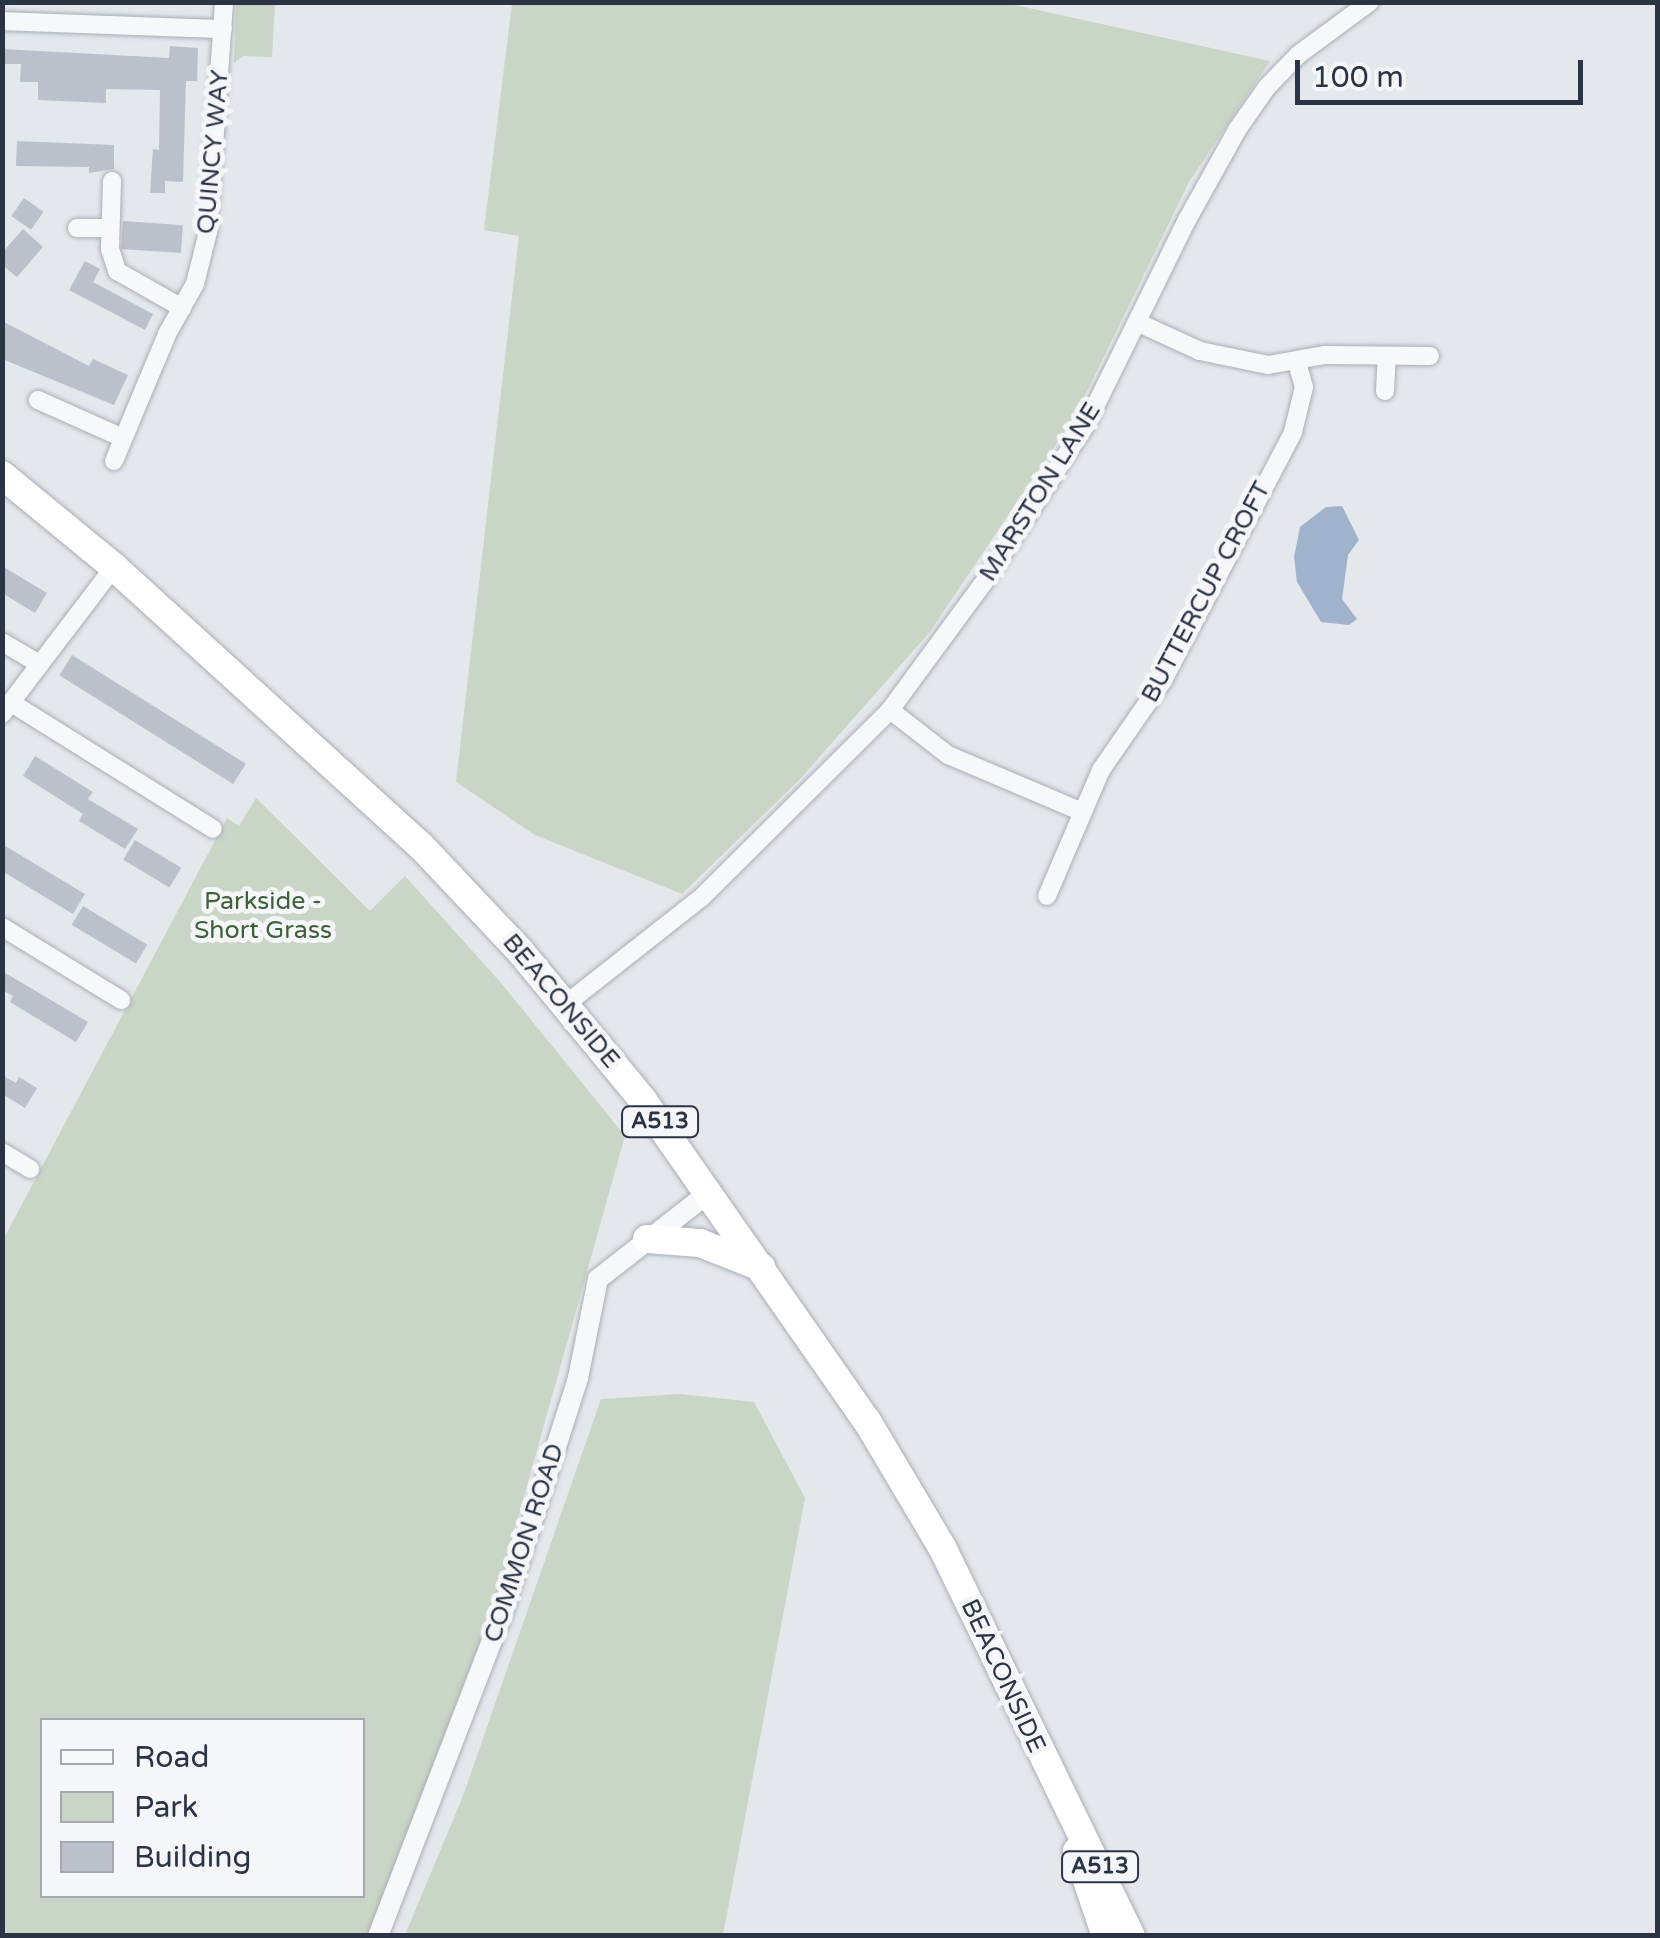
<!DOCTYPE html>
<style>
body{margin:0}
#map{position:relative;width:1660px;height:1938px;overflow:hidden;background:#e4e7ec;font-family:"Varela Round",sans-serif}
div>[style]{position:absolute}
[style*='--x']{left:calc(var(--x)*1px);top:calc(var(--y)*1px);width:calc(var(--w)*1px);rotate:calc(var(--a)*1deg)}
.green>*{inset:0;background:#c9d6c5}
.water>*{inset:0;background:#9fb4cc}
.building>*{inset:0;background:#bbc0ca;transform-origin:0 0}
.roads{filter:drop-shadow(0 0 2px #a9aeb7) drop-shadow(0 0 2px #a9aeb7)}
.minor>*{height:18px;margin:-9px;padding:0 9px;transform-origin:9px;border-radius:9px;background:#f7f8fa}
.tertiary>*{height:20px;margin:-10px;padding:0 10px;transform-origin:10px;border-radius:10px;background:#f7f8fa}
.trunk>*{height:28px;margin:-14px;padding:0 14px;transform-origin:14px;border-radius:14px;background:#fff}
span{translate:-50% -50%;white-space:nowrap;text-align:center;line-height:1.15;-webkit-text-stroke:10px #f4f6f9;paint-order:stroke}
.shield-label span{padding:2px 8px;background:#f4f6f9;border:2px solid;border-radius:8px;-webkit-text-stroke-width:0}
.shield-label{font-size:22px;color:#2b3445;font-weight:700}
.street-label{font-size:25px;color:#2b3445}
.park-label{font-size:25px;color:#3f6138}
.frame{position:absolute;inset:0;border:5px solid #2b3445;pointer-events:none}
.legend{position:absolute;left:40px;top:1718px;width:325px;height:180px;box-sizing:border-box;background:#f4f6f9;border:2px solid #a4a8b1;margin:0;padding:12px 18px;list-style:none;font-size:30px;color:#2b3445}
.legend li{display:flex;align-items:center;gap:20px;height:50px}
.legend b{width:50px;border:2px solid #a4a8b1}
.scale{position:absolute;left:1295px;top:60px;width:288px;height:45px;box-sizing:border-box;border:5px solid #2b3445;border-top:0;padding-left:12px;font-size:30px;line-height:35px;white-space:nowrap;color:#2b3445;-webkit-text-stroke:8px #f4f6f9;paint-order:stroke}
</style>
<div id="map">
<div class="green">
<div style="clip-path:polygon(236px 3px,275px 3px,272px 57px,243px 56px,234px 63px)"></div>
<div style="clip-path:polygon(512px 3px,1006px 3px,1270px 61px,1189px 182px,1075px 416px,929px 633px,800px 779px,682px 894px,535px 835px,456px 782px,519px 236px,484px 230px)"></div>
<div style="clip-path:polygon(evenodd,256px 798px,370px 911px,405px 876px,502px 984px,625px 1136px,493px 1607px,368px 1935px,3px 1936px,3px 1240px,227px 818px,239px 826px,256px 798px,42px 1720px,362px 1720px,362px 1896px,42px 1896px,42px 1720px)"></div>
<div style="clip-path:polygon(680px 1394px,754px 1402px,805px 1498px,723px 1935px,405px 1935px,463px 1796px,601px 1399px)"></div>
</div>
<div class="water">
<div style="clip-path:polygon(1342px 506px,1359px 540px,1348px 555px,1342px 599px,1357px 619px,1349px 625px,1321px 622px,1297px 582px,1294px 557px,1300px 527px,1326px 507px)"></div>
</div>
<div class="building">
<div style="clip-path:polygon(170px 46px,198px 48px,197px 81px,186px 81px,183px 182px,165px 181px,165px 193px,150px 193px,153px 149px,159px 150px,160px 90px,106px 89px,106px 103px,38px 100px,38px 82px,20px 82px,21px 64px,2px 64px,2px 49px,169px 58px)"></div>
<div style="clip-path:polygon(17px 141px,114px 145px,114px 169px,89px 173px,89px 167px,16px 166px)"></div>
<div style="left:24px;top:198px;width:24px;height:22px;rotate:35deg"></div>
<div style="left:123px;top:221px;width:60px;height:28px;rotate:4deg"></div>
<div style="clip-path:polygon(23px 229px,43px 247px,17px 277px,2px 265px,2px 253px)"></div>
<div style="clip-path:polygon(85px 261px,100px 269px,93px 282px,153px 314px,145px 330px,69px 290px)"></div>
<div style="clip-path:polygon(2px 321px,89px 366px,93px 359px,128px 375px,114px 405px,2px 359px)"></div>
<div style="clip-path:polygon(2px 566px,47px 593px,35px 613px,2px 593px)"></div>
<div style="left:72px;top:655px;width:205px;height:24px;rotate:32deg"></div>
<div style="clip-path:polygon(35px 756px,93px 792px,88px 799px,138px 829px,125px 849px,79px 821px,83px 814px,23px 776px)"></div>
<div style="left:135px;top:840px;width:54px;height:23px;rotate:31deg"></div>
<div style="clip-path:polygon(2px 844px,85px 894px,73px 914px,2px 871px)"></div>
<div style="left:83px;top:906px;width:75px;height:22px;rotate:31deg"></div>
<div style="clip-path:polygon(2px 971px,88px 1022px,76px 1042px,10px 1002px,13px 996px,2px 990px)"></div>
<div style="clip-path:polygon(2px 1075px,16px 1083px,19px 1077px,37px 1088px,25px 1108px,2px 1094px)"></div>
</div>
<div class="roads">
<div class="minor">
<div style="--x:2;--y:21;--w:221;--a:2.1"></div>
<div style="--x:112;--y:181;--w:68;--a:91.7"></div>
<div style="--x:110;--y:249;--w:23;--a:72"></div>
<div style="--x:117;--y:271;--w:75;--a:29.6"></div>
<div style="--x:77;--y:228;--w:33;--a:0"></div>
<div style="--x:1139;--y:323;--w:67;--a:24.7"></div>
<div style="--x:1200;--y:351;--w:69;--a:11.6"></div>
<div style="--x:1268;--y:365;--w:58;--a:-10"></div>
<div style="--x:1325;--y:355;--w:105;--a:0.5"></div>
<div style="--x:1385;--y:391;--w:33;--a:-87"></div>
<div style="--x:38;--y:400;--w:93;--a:24.1"></div>
<div style="--x:114;--y:461;--w:138;--a:-67.3"></div>
<div style="--x:167;--y:334;--w:57;--a:-60.8"></div>
<div style="--x:195;--y:284;--w:54;--a:-76"></div>
<div style="--x:208;--y:232;--w:231;--a:-86"></div>
<div style="--x:2;--y:642;--w:42;--a:30.3"></div>
<div style="--x:10;--y:702;--w:239;--a:32"></div>
<div style="--x:890;--y:710;--w:73;--a:37.8"></div>
<div style="--x:948;--y:755;--w:146;--a:23"></div>
<div style="--x:2;--y:714;--w:185;--a:-52.7"></div>
<div style="--x:1047;--y:896;--w:137;--a:-66.8"></div>
<div style="--x:1101;--y:770;--w:107;--a:-55.3"></div>
<div style="--x:1162;--y:682;--w:282;--a:-62.3"></div>
<div style="--x:1293;--y:432;--w:46;--a:-76.3"></div>
<div style="--x:1304;--y:387;--w:25;--a:-106"></div>
<div style="--x:2;--y:927;--w:140;--a:31.5"></div>
<div style="--x:566;--y:1004;--w:173;--a:-38.2"></div>
<div style="--x:702;--y:897;--w:265;--a:-44.8"></div>
<div style="--x:890;--y:710;--w:164;--a:-53.7"></div>
<div style="--x:987;--y:578;--w:187;--a:-57.2"></div>
<div style="--x:1088;--y:421;--w:224;--a:-63.8"></div>
<div style="--x:1187;--y:220;--w:103;--a:-60.9"></div>
<div style="--x:1237;--y:130;--w:52;--a:-55.1"></div>
<div style="--x:1267;--y:87;--w:45;--a:-45.9"></div>
<div style="--x:1298;--y:55;--w:89;--a:-36.4"></div>
<div style="--x:2;--y:1152;--w:33;--a:31"></div>
</div>
<div class="tertiary">
<div style="--x:378;--y:1936;--w:347;--a:-68.9"></div>
<div style="--x:503;--y:1612;--w:246;--a:-72.2"></div>
<div style="--x:578;--y:1378;--w:101;--a:-78.6"></div>
<div style="--x:598;--y:1279;--w:143;--a:-37.9"></div>
</div>
<div class="trunk">
<div style="--x:2;--y:475;--w:145;--a:39.4"></div>
<div style="--x:114;--y:567;--w:416;--a:42.3"></div>
<div style="--x:422;--y:847;--w:143;--a:46.7"></div>
<div style="--x:520;--y:951;--w:192;--a:50.5"></div>
<div style="--x:642;--y:1099;--w:393;--a:55.1"></div>
<div style="--x:867;--y:1421;--w:149;--a:59.3"></div>
<div style="--x:943;--y:1549;--w:430;--a:64.1"></div>
<div style="--x:647;--y:1239;--w:53;--a:4.3"></div>
<div style="--x:700;--y:1243;--w:66;--a:21.5"></div>
<div style="--x:1077;--y:1851;--w:90;--a:71.2"></div>
</div>
</div>
<div class="shield-label">
<span style="left:660px;top:1122px">A513</span>
<span style="left:1100px;top:1867px">A513</span>
</div>
<div class="street-label">
<span style="left:213px;top:152px;rotate:-85deg">QUINCY WAY</span>
<span style="left:1040px;top:492px;rotate:-58deg">MARSTON LANE</span>
<span style="left:1206px;top:592px;rotate:-62deg">BUTTERCUP CROFT</span>
<span style="left:561px;top:1001px;rotate:50deg">BEACONSIDE</span>
<span style="left:524px;top:1543px;rotate:-72deg">COMMON ROAD</span>
<span style="left:1003px;top:1676px;rotate:65deg">BEACONSIDE</span>
</div>
<div class="park-label">
<span style="left:263px;top:916px">Parkside -<br>Short Grass</span>
</div>
<div class="frame"></div>
<ul class="legend">
<li><b style="height:12px;background:#f7f8fa"></b>Road</li>
<li><b style="height:28px;background:#c9d6c5"></b>Park</li>
<li><b style="height:28px;background:#bbc0ca"></b>Building</li>
</ul>
<div class="scale">100 m</div>
</div>
